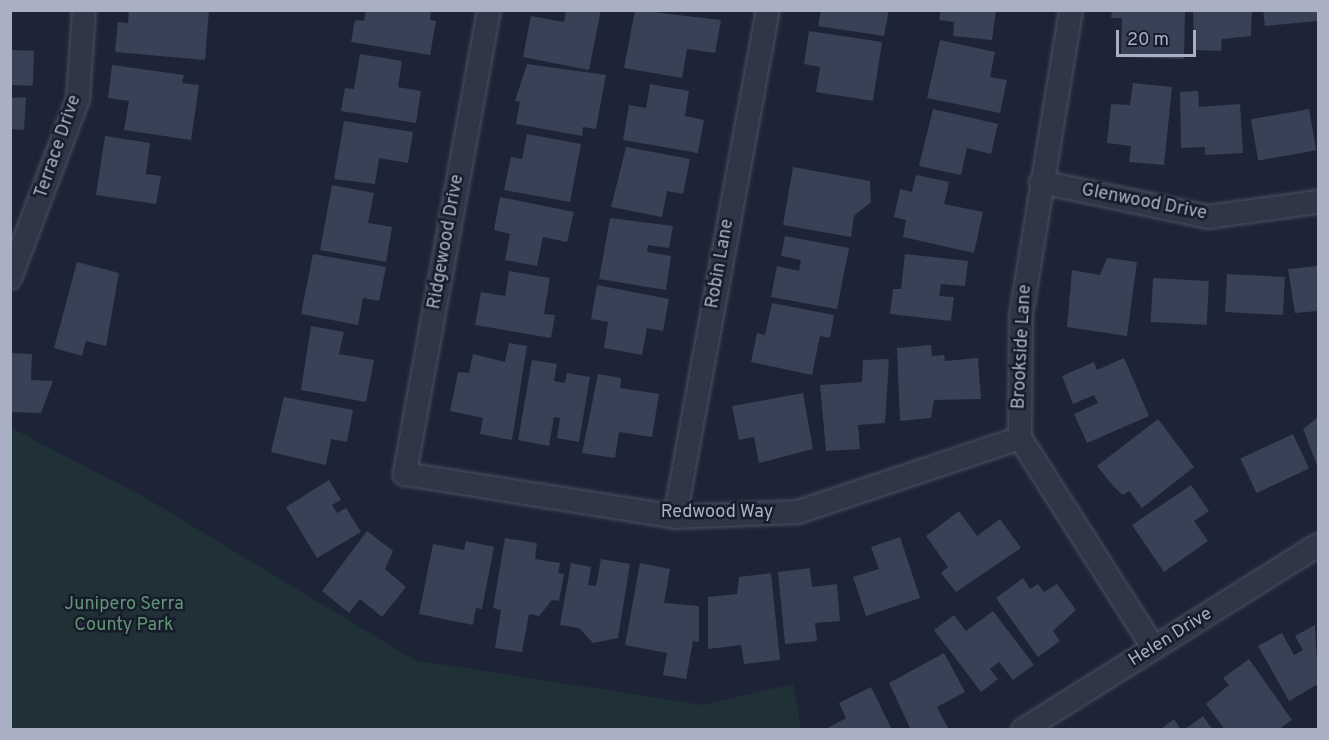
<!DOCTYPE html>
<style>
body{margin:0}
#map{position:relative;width:1329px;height:740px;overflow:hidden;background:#1d2436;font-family:Overpass,sans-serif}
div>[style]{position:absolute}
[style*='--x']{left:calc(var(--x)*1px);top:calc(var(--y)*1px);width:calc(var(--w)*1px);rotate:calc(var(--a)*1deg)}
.green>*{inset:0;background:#1f3137}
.building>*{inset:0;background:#394157;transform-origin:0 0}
.roads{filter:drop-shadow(0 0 2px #4b5162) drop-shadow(0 0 2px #4b5162)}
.minor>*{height:22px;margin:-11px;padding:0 11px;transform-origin:11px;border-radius:11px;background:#313646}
span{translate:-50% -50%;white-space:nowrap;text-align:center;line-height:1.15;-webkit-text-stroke:5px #171c2a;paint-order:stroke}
.street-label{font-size:18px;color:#aab0c4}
.park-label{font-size:18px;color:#619574}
.frame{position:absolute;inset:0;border:12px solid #aab0c4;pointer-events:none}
.scale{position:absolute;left:1116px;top:30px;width:80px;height:27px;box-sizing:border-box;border:3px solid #aab0c4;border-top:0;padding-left:8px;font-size:18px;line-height:21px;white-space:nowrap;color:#aab0c4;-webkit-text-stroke:4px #171c2a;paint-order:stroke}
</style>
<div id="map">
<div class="green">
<div style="clip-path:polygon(11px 428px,146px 498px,414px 660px,703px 705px,793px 684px,801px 729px,11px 729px)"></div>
</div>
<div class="building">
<div style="clip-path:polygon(129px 10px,209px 10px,205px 60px,115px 52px,118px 22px,128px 23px)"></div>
<div style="clip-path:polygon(366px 10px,431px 10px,430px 20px,436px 21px,430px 55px,351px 42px,355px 20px,364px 21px)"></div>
<div style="clip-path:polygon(566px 10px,601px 10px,589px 70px,523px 57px,531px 16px,564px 22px)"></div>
<div style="clip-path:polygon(635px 10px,721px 20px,715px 53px,687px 49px,682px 78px,624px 68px)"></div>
<div style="clip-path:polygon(821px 10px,889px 10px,884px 36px,818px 26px)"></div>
<div style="clip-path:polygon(941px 10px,996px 10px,992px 40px,953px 36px,954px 22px,939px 20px)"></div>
<div style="clip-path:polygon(1112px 10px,1185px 10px,1184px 59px,1121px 57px,1122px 18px,1111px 18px)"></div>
<div style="clip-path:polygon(1193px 10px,1252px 10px,1251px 36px,1222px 39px,1221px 51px,1194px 50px)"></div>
<div style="clip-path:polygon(1263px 10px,1318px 10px,1318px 21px,1265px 26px)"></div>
<div style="clip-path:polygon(809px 31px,882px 42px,873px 101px,816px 92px,820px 67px,804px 64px)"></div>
<div style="clip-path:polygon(940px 40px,995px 52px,990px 77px,1007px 80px,1000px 113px,927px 98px)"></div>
<div style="left:10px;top:50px;width:24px;height:35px;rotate:2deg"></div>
<div style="clip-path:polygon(360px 54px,402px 61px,398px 87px,421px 91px,416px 123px,341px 111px,345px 88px,354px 89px)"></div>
<div style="clip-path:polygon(527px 64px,606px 75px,596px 129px,583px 127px,582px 136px,516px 124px,520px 102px,515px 101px)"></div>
<div style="clip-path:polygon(112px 65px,184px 75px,182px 83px,199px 85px,191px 140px,124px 130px,129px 101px,108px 98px)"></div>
<div style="clip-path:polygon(1133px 83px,1172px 87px,1164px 165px,1129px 162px,1131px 146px,1107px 143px,1111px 104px,1130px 105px)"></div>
<div style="clip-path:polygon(650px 84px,689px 91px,685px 116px,704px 120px,698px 153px,623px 140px,629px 105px,646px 108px)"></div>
<div style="clip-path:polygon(1198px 91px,1199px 107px,1240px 104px,1243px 153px,1205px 155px,1205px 147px,1181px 148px,1180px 92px)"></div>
<div style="clip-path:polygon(26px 97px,24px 130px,10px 129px,10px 98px)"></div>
<div style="clip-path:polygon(933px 109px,998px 124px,991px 154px,967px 148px,961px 175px,919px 166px)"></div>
<div style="left:1309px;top:109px;width:42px;height:59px;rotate:80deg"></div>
<div style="clip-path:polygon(344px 121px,413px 132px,408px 163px,379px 158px,375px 184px,334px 179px)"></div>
<div style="clip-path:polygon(527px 134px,581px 144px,570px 202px,504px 190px,511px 157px,522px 159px)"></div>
<div style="clip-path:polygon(105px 136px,150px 143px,146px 174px,161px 176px,156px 204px,96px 195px)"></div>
<div style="clip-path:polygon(626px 147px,690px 159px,683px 194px,667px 191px,662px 217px,611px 207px)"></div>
<div style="clip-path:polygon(793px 167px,870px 181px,871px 202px,854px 216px,851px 237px,783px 225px)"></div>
<div style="clip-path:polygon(916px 175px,949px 182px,944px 204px,983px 212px,974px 253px,903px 237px,906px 220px,894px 217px,900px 189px,912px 192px)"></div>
<div style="clip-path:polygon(332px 185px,374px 193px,368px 223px,392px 227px,386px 262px,320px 250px)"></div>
<div style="clip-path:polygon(500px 197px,574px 212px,567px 242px,543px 237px,537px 266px,505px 260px,510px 234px,494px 230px)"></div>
<div style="clip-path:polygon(610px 218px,673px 226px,669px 248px,648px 245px,647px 252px,671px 256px,666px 290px,599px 279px)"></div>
<div style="clip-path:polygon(785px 236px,849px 248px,837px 309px,771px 297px,777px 266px,799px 271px,801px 260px,781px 256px)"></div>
<div style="clip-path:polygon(313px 254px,386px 267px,379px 301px,363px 298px,358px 325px,301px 314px)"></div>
<div style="clip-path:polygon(905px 254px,968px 261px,965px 286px,941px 284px,939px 296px,954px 297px,951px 321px,890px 314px,893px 289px,901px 289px)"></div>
<div style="clip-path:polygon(1107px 258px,1137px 262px,1127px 336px,1067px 327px,1072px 270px,1100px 275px)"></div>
<div style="clip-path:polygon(77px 262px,119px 273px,106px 346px,86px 341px,82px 356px,54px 348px)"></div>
<div style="clip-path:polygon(1318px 266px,1318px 311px,1295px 313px,1288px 269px)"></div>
<div style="clip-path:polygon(509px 271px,550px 278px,544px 314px,555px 315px,551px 338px,475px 325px,481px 292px,505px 296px)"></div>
<div style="left:1227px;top:274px;width:58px;height:38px;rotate:3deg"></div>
<div style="left:1153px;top:278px;width:56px;height:44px;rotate:3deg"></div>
<div style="clip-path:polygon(597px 285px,669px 299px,663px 331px,647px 328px,642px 355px,604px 348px,608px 322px,591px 319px)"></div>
<div style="clip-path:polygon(772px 303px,834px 315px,830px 338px,820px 336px,812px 375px,751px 362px,757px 333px,765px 335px)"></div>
<div style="clip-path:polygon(311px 326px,344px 332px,339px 354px,374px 360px,366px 402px,301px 390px)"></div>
<div style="clip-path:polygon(509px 343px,527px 346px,512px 440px,480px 434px,483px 418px,450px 411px,458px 372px,469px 373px,473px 354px,505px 362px)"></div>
<div style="clip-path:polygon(931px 345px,932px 356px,944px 355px,945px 361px,978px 358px,981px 399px,934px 400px,931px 418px,900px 421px,897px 348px)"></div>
<div style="clip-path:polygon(10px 353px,32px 354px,31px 380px,53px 381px,41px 413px,10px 412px)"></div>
<div style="clip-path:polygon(1124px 358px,1149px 416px,1087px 443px,1074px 414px,1098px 403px,1094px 395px,1073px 404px,1062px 376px,1094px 362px,1097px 370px)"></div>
<div style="clip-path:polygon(889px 359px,885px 423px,858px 425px,860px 449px,826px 451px,820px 385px,862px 382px,863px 360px)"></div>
<div style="clip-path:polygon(532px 360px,557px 364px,554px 381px,565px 383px,567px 373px,590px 377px,579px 442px,557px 438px,560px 418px,554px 417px,549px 446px,518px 440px)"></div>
<div style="clip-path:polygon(598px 374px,621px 378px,620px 388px,659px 394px,652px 437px,619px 432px,615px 458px,582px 453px)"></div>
<div style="clip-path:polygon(803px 393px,813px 449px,759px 463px,754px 437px,739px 440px,732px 406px)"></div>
<div style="clip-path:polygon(284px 397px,353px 410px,347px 442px,331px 439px,326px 465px,271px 452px)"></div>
<div style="clip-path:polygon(1318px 417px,1318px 464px,1317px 465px,1303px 429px)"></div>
<div style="clip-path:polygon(1158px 419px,1194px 467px,1142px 508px,1129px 491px,1123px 495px,1114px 487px,1097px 466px)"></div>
<div style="left:1293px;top:434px;width:38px;height:58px;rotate:65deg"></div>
<div style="clip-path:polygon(329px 480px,341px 500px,332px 505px,337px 513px,346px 508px,361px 532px,317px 558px,286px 507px)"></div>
<div style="clip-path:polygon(1191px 485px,1209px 511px,1194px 521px,1208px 541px,1164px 572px,1132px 525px)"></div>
<div style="clip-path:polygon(959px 511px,977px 536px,1000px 519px,1021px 548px,956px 592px,941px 573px,948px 567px,926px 536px)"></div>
<div style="clip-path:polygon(367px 531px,393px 551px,385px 569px,406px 587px,382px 617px,360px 599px,349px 613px,322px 591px)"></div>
<div style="clip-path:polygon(900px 537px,920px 598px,866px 616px,853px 577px,879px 569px,871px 547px)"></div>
<div style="clip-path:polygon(505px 538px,537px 543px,535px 559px,560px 563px,558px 573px,564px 574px,559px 601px,552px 600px,539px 616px,529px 614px,522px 652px,495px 648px,501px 610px,493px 608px)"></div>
<div style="clip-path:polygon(466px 541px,494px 547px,482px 609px,476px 608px,473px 625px,419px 614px,433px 544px,464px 550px)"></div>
<div style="clip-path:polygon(601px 559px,630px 564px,618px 638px,593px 643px,579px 628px,560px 625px,571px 563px,591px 567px,588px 585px,596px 586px)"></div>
<div style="clip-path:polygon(640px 563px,670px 569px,664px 603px,699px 606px,699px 642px,693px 641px,686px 679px,663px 675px,667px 653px,625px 645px)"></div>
<div style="clip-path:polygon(810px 568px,812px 587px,837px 584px,840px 621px,815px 623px,817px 641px,785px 644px,778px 572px)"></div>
<div style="clip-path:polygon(771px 573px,780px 660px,744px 664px,741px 645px,708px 649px,708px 597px,737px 594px,739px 577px)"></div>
<div style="clip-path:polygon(1023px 578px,1030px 589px,1038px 584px,1044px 592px,1057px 584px,1076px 610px,1053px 631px,1060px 641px,1038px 657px,996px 598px)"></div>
<div style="clip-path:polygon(993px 611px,1034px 665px,1013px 680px,999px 662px,990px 669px,998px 679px,981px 692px,934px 630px,954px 615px,966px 631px)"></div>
<div style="clip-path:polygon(1315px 625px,1318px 684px,1289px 701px,1258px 646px,1282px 633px,1294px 655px,1303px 650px,1295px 636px)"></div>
<div style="clip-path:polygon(944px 653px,965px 692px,937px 707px,948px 728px,911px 730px,889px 683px)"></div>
<div style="clip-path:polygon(1249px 659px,1292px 720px,1278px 730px,1225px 730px,1206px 704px,1229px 685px,1223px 678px)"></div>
<div style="clip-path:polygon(871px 687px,892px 730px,824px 730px,846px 718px,839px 703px)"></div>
<div style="clip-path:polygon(1203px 716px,1213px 730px,1184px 730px)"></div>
<div style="clip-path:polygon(1174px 719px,1181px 730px,1160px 730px)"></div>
</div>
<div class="roads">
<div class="minor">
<div style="--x:489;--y:10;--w:472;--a:100.3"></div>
<div style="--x:405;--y:474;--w:273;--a:9"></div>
<div style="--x:675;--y:517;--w:123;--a:-2.3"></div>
<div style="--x:798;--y:512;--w:234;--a:-18.4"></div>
<div style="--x:1071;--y:10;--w:309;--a:99.3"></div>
<div style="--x:1021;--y:315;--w:123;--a:90.5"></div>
<div style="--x:1020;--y:438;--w:249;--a:57.5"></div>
<div style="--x:1041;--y:182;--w:171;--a:11.8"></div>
<div style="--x:1208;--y:217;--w:111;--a:-7.8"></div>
<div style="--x:10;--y:278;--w:191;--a:-69.2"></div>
<div style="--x:78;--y:99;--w:89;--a:-86.1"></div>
<div style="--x:675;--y:517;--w:515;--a:-79.61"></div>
<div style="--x:1023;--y:730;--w:348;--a:-32.1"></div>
</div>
</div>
<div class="street-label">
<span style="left:59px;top:147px;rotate:-71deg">Terrace Drive</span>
<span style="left:1144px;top:203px;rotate:11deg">Glenwood Drive</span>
<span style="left:447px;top:242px;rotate:-80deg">Ridgewood Drive</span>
<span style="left:721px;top:264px;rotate:-80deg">Robin Lane</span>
<span style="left:1023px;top:347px;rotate:-87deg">Brookside Lane</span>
<span style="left:717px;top:513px">Redwood Way</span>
<span style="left:1171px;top:638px;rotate:-32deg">Helen Drive</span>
</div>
<div class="park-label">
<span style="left:124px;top:616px">Junipero Serra<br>County Park</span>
</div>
<div class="frame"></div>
<div class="scale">20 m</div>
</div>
